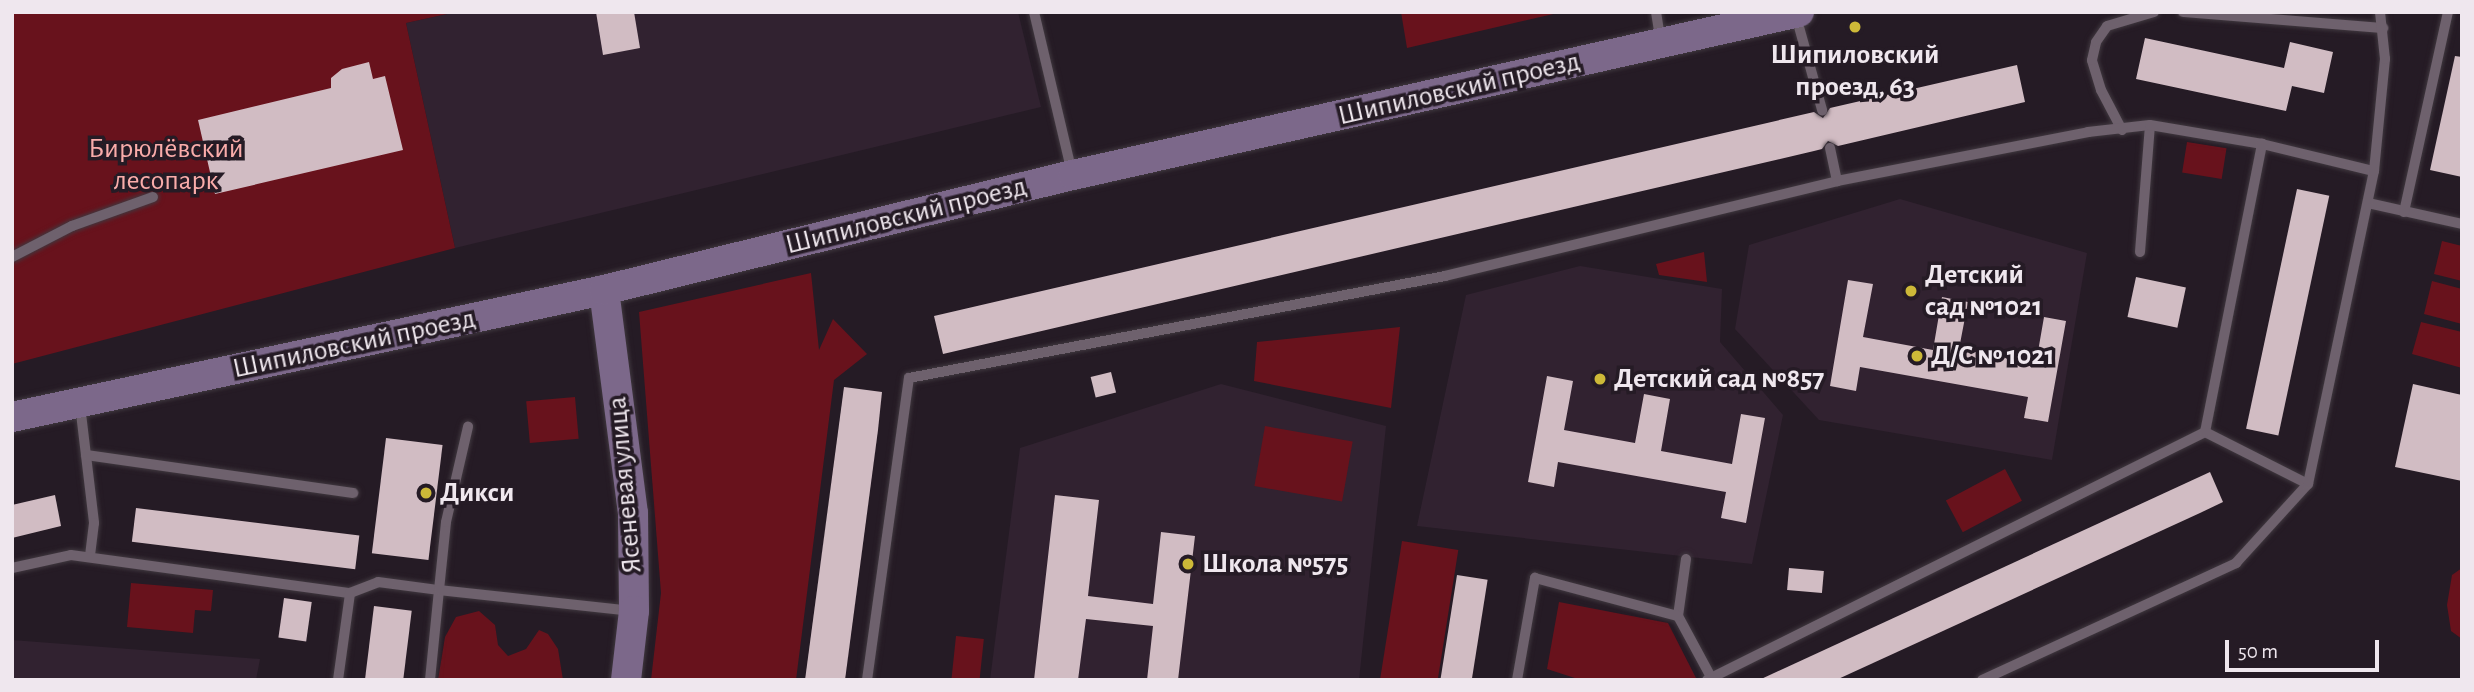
<!DOCTYPE html>
<meta charset="utf-8">
<style>
body{margin:0}
#map{position:relative;width:2474px;height:692px;overflow:hidden;background:#251b25;font-family:"Alegreya Sans",sans-serif}
div>[style]{position:absolute}
[style*='--x']{left:calc(var(--x)*1px);top:calc(var(--y)*1px);width:calc(var(--w)*1px);rotate:calc(var(--a)*1deg)}
.built>*{inset:0;background:#312230}
.green>*{inset:0;background:#68121c;transform-origin:0 0}
.building>*{inset:0;background:#d1bcc3;transform-origin:0 0}
.roads{filter:drop-shadow(0 0 2px #40383f) drop-shadow(0 0 2px #40383f)}
.lane>*{height:10px;margin:-5px;padding:0 5px;transform-origin:5px;border-radius:5px;background:#6e616d}
.secondary>*{height:30px;margin:-15px;padding:0 15px;transform-origin:15px;border-radius:15px;background:#7c688a}
.dots>*{width:19px;height:19px;translate:-50% -50%;box-sizing:border-box;border:4px solid #251b25;border-radius:50%}
span{translate:-50% -50%;white-space:nowrap;text-align:center;line-height:1.15;-webkit-text-stroke:7px #251b25;paint-order:stroke}
.poi-label{font-size:28px;color:#efe7ee;font-weight:700}
.left{translate:0 -50%;text-align:left}
.street-label{font-size:28px;color:#efe7ee}
.park-label{font-size:28px;color:#faacaa}
.frame{position:absolute;inset:0;border:14px solid #efe7ee;pointer-events:none}
.scale{position:absolute;left:2225px;top:640px;width:154px;height:32px;box-sizing:border-box;border:4px solid #efe7ee;border-top:0;padding-left:9px;font-size:21px;line-height:24px;white-space:nowrap;color:#efe7ee;-webkit-text-stroke:5px #251b25;paint-order:stroke}
</style>
<div id="map">
<div class="built">
<div style="clip-path:polygon(456px 12px,1018px 12px,1041px 107px,455px 248px,406px 23px)"></div>
<div style="clip-path:polygon(1900px 199px,2087px 253px,2052px 460px,1819px 420px,1735px 329px,1749px 245px)"></div>
<div style="clip-path:polygon(1580px 266px,1722px 289px,1720px 342px,1783px 415px,1752px 564px,1417px 526px,1466px 295px)"></div>
<div style="clip-path:polygon(1221px 384px,1386px 426px,1359px 680px,990px 680px,1020px 448px)"></div>
<div style="clip-path:polygon(12px 640px,260px 659px,256px 680px,12px 680px)"></div>
</div>
<div class="green">
<div style="clip-path:polygon(12px 12px,456px 12px,406px 23px,455px 248px,12px 364px)"></div>
<div style="clip-path:polygon(1401px 12px,1562px 12px,1407px 48px)"></div>
<div style="left:2187px;top:142px;width:40px;height:31px;rotate:9deg"></div>
<div style="clip-path:polygon(2442px 241px,2462px 246px,2462px 281px,2434px 274px)"></div>
<div style="clip-path:polygon(1704px 252px,1707px 282px,1659px 275px,1656px 264px)"></div>
<div style="clip-path:polygon(811px 273px,819px 350px,833px 319px,867px 354px,834px 380px,796px 680px,651px 680px,661px 593px,639px 312px)"></div>
<div style="clip-path:polygon(2432px 281px,2462px 289px,2462px 324px,2424px 314px)"></div>
<div style="clip-path:polygon(2421px 322px,2462px 332px,2462px 368px,2412px 354px)"></div>
<div style="clip-path:polygon(1400px 327px,1391px 408px,1254px 381px,1257px 342px)"></div>
<div style="left:575px;top:397px;width:42px;height:49px;rotate:85deg"></div>
<div style="left:1265px;top:426px;width:89px;height:61px;rotate:10deg"></div>
<div style="left:2005px;top:469px;width:36px;height:67px;rotate:62deg"></div>
<div style="left:1402px;top:541px;width:57px;height:141px;rotate:9deg"></div>
<div style="clip-path:polygon(2462px 568px,2462px 639px,2451px 631px,2447px 605px,2452px 575px)"></div>
<div style="clip-path:polygon(131px 583px,213px 590px,211px 611px,195px 610px,193px 633px,127px 627px)"></div>
<div style="clip-path:polygon(1559px 602px,1668px 623px,1697px 680px,1581px 680px,1547px 669px)"></div>
<div style="clip-path:polygon(479px 611px,495px 625px,498px 645px,508px 656px,526px 649px,539px 630px,548px 634px,558px 649px,563px 680px,438px 680px,445px 637px,456px 617px)"></div>
<div style="left:956px;top:636px;width:28px;height:44px;rotate:6deg"></div>
</div>
<div class="building">
<div style="clip-path:polygon(596px 12px,634px 12px,640px 48px,603px 55px)"></div>
<div style="clip-path:polygon(2145px 38px,2284px 68px,2290px 42px,2333px 52px,2324px 93px,2292px 86px,2286px 111px,2136px 79px)"></div>
<div style="clip-path:polygon(2455px 56px,2462px 57px,2462px 177px,2430px 170px)"></div>
<div style="clip-path:polygon(369px 62px,373px 79px,385px 76px,403px 150px,215px 194px,198px 120px,331px 88px,331px 78px,342px 69px)"></div>
<div style="clip-path:polygon(2017px 65px,2025px 102px,1838px 146px,1828px 141px,1822px 149px,1814px 151px,943px 354px,934px 316px,1814px 112px,1823px 118px,1830px 108px)"></div>
<div style="left:2297px;top:189px;width:33px;height:245px;rotate:12deg"></div>
<div style="left:2136px;top:277px;width:51px;height:41px;rotate:12deg"></div>
<div style="clip-path:polygon(1848px 280px,1873px 284px,1863px 337px,1933px 350px,1942px 297px,1968px 302px,1959px 349px,2036px 363px,2044px 317px,2066px 321px,2048px 422px,2024px 418px,2028px 397px,1860px 367px,1856px 391px,1830px 386px)"></div>
<div style="left:1111px;top:372px;width:21px;height:21px;rotate:76deg"></div>
<div style="clip-path:polygon(1547px 376px,1573px 381px,1564px 430px,1635px 443px,1644px 394px,1670px 399px,1661px 451px,1732px 464px,1741px 414px,1765px 418px,1746px 523px,1721px 518px,1726px 492px,1558px 462px,1554px 487px,1528px 482px)"></div>
<div style="clip-path:polygon(2413px 384px,2462px 395px,2462px 481px,2395px 467px)"></div>
<div style="clip-path:polygon(844px 387px,882px 392px,878px 430px,845px 680px,805px 680px)"></div>
<div style="left:386px;top:438px;width:57px;height:116px;rotate:7deg"></div>
<div style="clip-path:polygon(2210px 472px,2223px 502px,2200px 513px,1836px 680px,1759px 680px)"></div>
<div style="clip-path:polygon(55px 495px,61px 526px,12px 538px,12px 505px)"></div>
<div style="clip-path:polygon(1055px 495px,1099px 500px,1088px 596px,1153px 604px,1161px 532px,1195px 536px,1178px 680px,1147px 680px,1153px 626px,1086px 619px,1078px 680px,1034px 680px)"></div>
<div style="left:136px;top:508px;width:225px;height:34px;rotate:7deg"></div>
<div style="left:1789px;top:568px;width:35px;height:22px;rotate:5deg"></div>
<div style="left:1457px;top:575px;width:31px;height:106px;rotate:9deg"></div>
<div style="left:284px;top:598px;width:28px;height:40px;rotate:8deg"></div>
<div style="left:374px;top:606px;width:38px;height:75px;rotate:7deg"></div>
</div>
<div class="roads">
<div class="lane">
<div style="--x:1034;--y:12;--w:165;--a:76.7"></div>
<div style="--x:1656;--y:12;--w:30;--a:81"></div>
<div style="--x:2183;--y:12;--w:201;--a:4.6"></div>
<div style="--x:1796;--y:16;--w:98;--a:74.5"></div>
<div style="--x:2122;--y:130;--w:45;--a:-117.7"></div>
<div style="--x:2101;--y:90;--w:31;--a:-107"></div>
<div style="--x:2092;--y:60;--w:18;--a:-77"></div>
<div style="--x:2096;--y:42;--w:19;--a:-55"></div>
<div style="--x:2107;--y:26;--w:49;--a:-16.6"></div>
<div style="--x:1830;--y:148;--w:34;--a:78"></div>
<div style="--x:2368;--y:203;--w:96;--a:12.6"></div>
<div style="--x:2404;--y:212;--w:205;--a:-77.6"></div>
<div style="--x:2140;--y:252;--w:127;--a:-85.5"></div>
<div style="--x:12;--y:257;--w:68;--a:-27.3"></div>
<div style="--x:72;--y:226;--w:86;--a:-19.7"></div>
<div style="--x:80;--y:405;--w:119;--a:83.2"></div>
<div style="--x:94;--y:523;--w:34;--a:97"></div>
<div style="--x:2205;--y:432;--w:115;--a:26.8"></div>
<div style="--x:86;--y:455;--w:270;--a:8.1"></div>
<div style="--x:1686;--y:559;--w:58;--a:98"></div>
<div style="--x:1678;--y:616;--w:72;--a:61.6"></div>
<div style="--x:12;--y:568;--w:60;--a:-12.4"></div>
<div style="--x:71;--y:555;--w:282;--a:7.8"></div>
<div style="--x:350;--y:593;--w:30;--a:-21"></div>
<div style="--x:378;--y:582;--w:62;--a:7.5"></div>
<div style="--x:439;--y:590;--w:68;--a:-84.1"></div>
<div style="--x:446;--y:522;--w:98;--a:-77"></div>
<div style="--x:338;--y:680;--w:88;--a:-82.1"></div>
<div style="--x:430;--y:680;--w:90;--a:-84.3"></div>
<div style="--x:439;--y:590;--w:194;--a:6.2"></div>
<div style="--x:867;--y:680;--w:305;--a:-82.1"></div>
<div style="--x:909;--y:378;--w:546;--a:-10.77"></div>
<div style="--x:1445;--y:276;--w:403;--a:-13.6"></div>
<div style="--x:1837;--y:181;--w:256;--a:-11"></div>
<div style="--x:2088;--y:132;--w:62;--a:-6.4"></div>
<div style="--x:2150;--y:125;--w:114;--a:9.6"></div>
<div style="--x:2262;--y:144;--w:115;--a:13.6"></div>
<div style="--x:1517;--y:680;--w:104;--a:-80"></div>
<div style="--x:1535;--y:578;--w:148;--a:14.9"></div>
<div style="--x:1707;--y:680;--w:556;--a:-26.47"></div>
<div style="--x:2205;--y:432;--w:294;--a:-78.8"></div>
<div style="--x:1982;--y:680;--w:280;--a:-24.7"></div>
<div style="--x:2236;--y:563;--w:107;--a:-47.7"></div>
<div style="--x:2308;--y:484;--w:320;--a:-78.1"></div>
<div style="--x:2374;--y:171;--w:113;--a:-84.4"></div>
<div style="--x:2385;--y:59;--w:47;--a:-96.1"></div>
</div>
<div class="secondary">
<div style="--x:604;--y:290;--w:225;--a:82.6"></div>
<div style="--x:633;--y:513;--w:98;--a:89.4"></div>
<div style="--x:634;--y:611;--w:69;--a:96.6"></div>
<div style="--x:12;--y:417;--w:605;--a:-12.11"></div>
<div style="--x:604;--y:290;--w:483;--a:-13.8"></div>
<div style="--x:1073;--y:175;--w:744;--a:-12.65"></div>
</div>
</div>
<div class="dots">
<div style="left:1855px;top:27px;background:#cdb938"></div>
<div style="left:1911px;top:291px;background:#cdb938"></div>
<div style="left:1917px;top:356px;background:#cdb938"></div>
<div style="left:1600px;top:379px;background:#cdb938"></div>
<div style="left:426px;top:493px;background:#cdb938"></div>
<div style="left:1188px;top:564px;background:#cdb938"></div>
</div>
<div class="poi-label">
<span style="left:1855px;top:71px">Шипиловский<br>проезд, 63</span>
<span class="left" style="left:1925px;top:291px">Детский<br>сад №1021</span>
<span class="left" style="left:1931px;top:356px">Д/C № 1021</span>
<span class="left" style="left:1614px;top:379px">Детский сад №857</span>
<span class="left" style="left:440px;top:493px">Дикси</span>
<span class="left" style="left:1202px;top:564px">Школа №575</span>
</div>
<div class="street-label">
<span style="left:1459px;top:89px;rotate:-13deg">Шипиловский проезд</span>
<span style="left:906px;top:216px;rotate:-14deg">Шипиловский проезд</span>
<span style="left:354px;top:344px;rotate:-12deg">Шипиловский проезд</span>
<span style="left:625px;top:485px;rotate:-95deg">Ясеневая улица</span>
</div>
<div class="park-label">
<span style="left:166px;top:165px">Бирюлёвский<br>лесопарк</span>
</div>
<div class="frame"></div>
<div class="scale">50 m</div>
</div>
